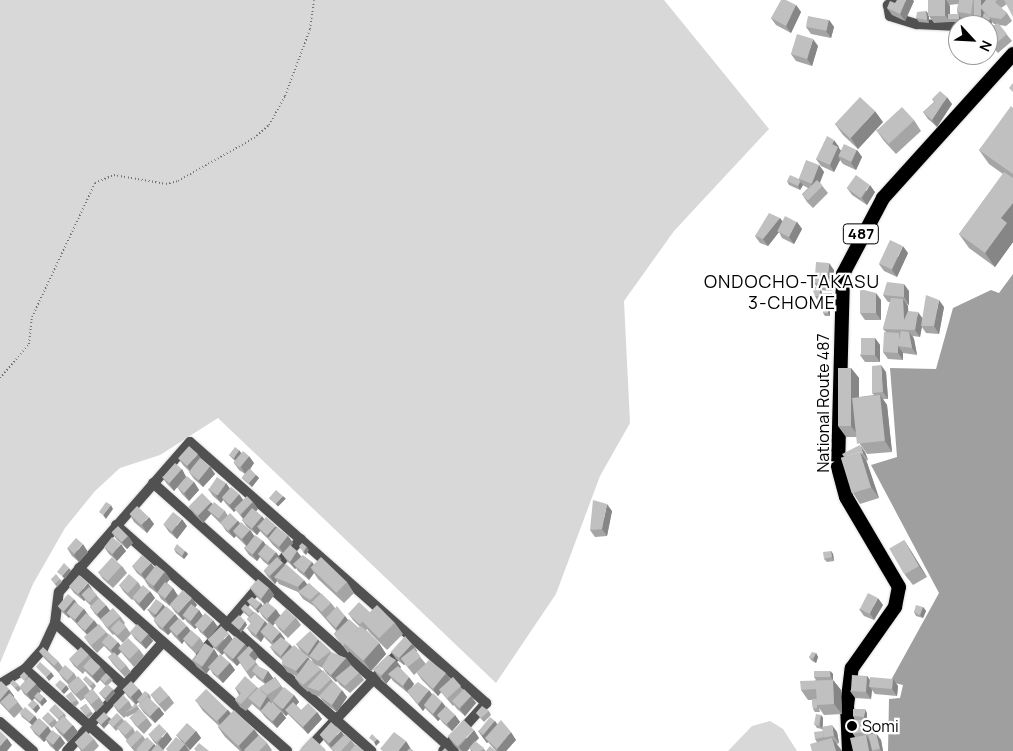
<!DOCTYPE html>
<style>
body{margin:0}
#map{position:relative;width:1013px;height:751px;overflow:hidden;background:#fff;font-family:Manrope,sans-serif}
div>[style]{position:absolute}
[style*='--x']{left:calc(var(--x)*1px);top:calc(var(--y)*1px);width:calc(var(--w)*1px);rotate:calc(var(--a)*1deg)}
.green>*{inset:0;background:#d8d8d8}
.water>*{inset:0;background:#9f9f9f}
.path>*{height:2px;margin-top:-1px;transform-origin:0;background:repeating-linear-gradient(90deg,#737373 0 1px,transparent 0 3.5px)}
.roads{filter:drop-shadow(0 0 1px #dbdbdb) drop-shadow(0 0 1px #dbdbdb)}
.minor>*{height:10px;margin:-5px;padding:0 5px;transform-origin:5px;border-radius:5px;background:#515151}
.trunk>*{height:14px;margin:-7px;padding:0 7px;transform-origin:7px;border-radius:7px;background:#000}
.wall>*{inset:0;background:#a5a5a5}
.shaded-wall>*{inset:0;background:#868686;transform-origin:0 0}
.building>*{inset:0;background:#c0c0c0;transform-origin:0 0}
.dots>*{width:14px;height:14px;translate:-50% -50%;box-sizing:border-box;border:2px solid #fff;border-radius:50%}
span{translate:-50% -50%;white-space:nowrap;text-align:center;line-height:1.15;-webkit-text-stroke:4.5px #fff;paint-order:stroke}
.shield-label span{padding:1px 4px;background:#fff;border:1px solid;border-radius:4px;-webkit-text-stroke-width:0}
.shield-label{font-size:15px;color:#000;font-weight:700}
.street-label{font-size:16px;color:#000}
.poi-label{font-size:16px;color:#000}
.left{translate:0 -50%;text-align:left}
.neighbourhood-label{font-size:18px;color:#000;letter-spacing:1px}
.north{position:absolute;left:948px;top:15px;width:50px;height:50px;box-sizing:border-box;background:#fff;border:1px solid #999;border-radius:50%;rotate:115deg;font-size:14px;font-weight:700;line-height:20px;text-align:center;color:#000}
.north::after{content:'';display:block;margin:auto;width:18px;height:22px;background:#000;clip-path:polygon(50% 0,100% 100%,50% 72%,0 100%)}
</style>
<div id="map">
<div class="green">
<div style="clip-path:polygon(0 0,664px 0,769px 129px,674px 231px,624px 301px,630px 423px,600px 476px,556px 594px,496px 683px,218px 418px,160px 455px,120px 468px,95px 491px,65px 528px,33px 584px,0 663px)"></div>
<div style="clip-path:polygon(770px 721px,783px 729px,797px 751px,728px 751px,752px 726px)"></div>
</div>
<div class="water">
<div style="clip-path:polygon(1013px 274px,1013px 751px,888px 751px,889px 699px,900px 698px,903px 685px,890px 682px,939px 593px,871px 465px,897px 457px,890px 368px,936px 369px,953px 308px,991px 290px,999px 293px)"></div>
</div>
<div class="path">
<div style="--x:0;--y:378;--w:45;--a:-49.5"></div>
<div style="--x:29;--y:344;--w:27;--a:-84"></div>
<div style="--x:32;--y:317;--w:148;--a:-64.8"></div>
<div style="--x:95;--y:183;--w:21;--a:-23"></div>
<div style="--x:114;--y:175;--w:53;--a:9.8"></div>
<div style="--x:166;--y:184;--w:12;--a:-14"></div>
<div style="--x:178;--y:181;--w:87;--a:-29.5"></div>
<div style="--x:254;--y:138;--w:20;--a:-41"></div>
<div style="--x:269;--y:125;--w:33;--a:-61"></div>
<div style="--x:285;--y:96;--w:72;--a:-69.5"></div>
<div style="--x:310;--y:29;--w:29;--a:-82"></div>
</div>
<div class="roads">
<div class="minor">
<div style="--x:895;--y:0;--w:9;--a:144"></div>
<div style="--x:888;--y:5;--w:11;--a:80"></div>
<div style="--x:890;--y:16;--w:28;--a:17"></div>
<div style="--x:917;--y:24;--w:41;--a:2.8"></div>
<div style="--x:153;--y:483;--w:403;--a:41.7"></div>
<div style="--x:116;--y:525;--w:341;--a:41.5"></div>
<div style="--x:79;--y:568;--w:277;--a:41.3"></div>
<div style="--x:272;--y:571;--w:43;--a:-47.8"></div>
<div style="--x:55;--y:623;--w:94;--a:42"></div>
<div style="--x:201;--y:654;--w:92;--a:-49.4"></div>
<div style="--x:25;--y:669;--w:124;--a:41.4"></div>
<div style="--x:0;--y:684;--w:29;--a:-31"></div>
<div style="--x:25;--y:669;--w:27;--a:-48"></div>
<div style="--x:43;--y:649;--w:29;--a:-65"></div>
<div style="--x:55;--y:623;--w:31;--a:-83"></div>
<div style="--x:59;--y:592;--w:199;--a:-48.9"></div>
<div style="--x:190;--y:442;--w:395;--a:41.4"></div>
<div style="--x:486;--y:703;--w:64;--a:131.9"></div>
<div style="--x:0;--y:722;--w:44;--a:41.3"></div>
<div style="--x:67;--y:751;--w:145;--a:-48.6"></div>
<div style="--x:306;--y:751;--w:141;--a:-46.7"></div>
</div>
<div class="trunk">
<div style="--x:849;--y:751;--w:45;--a:-92.5"></div>
<div style="--x:847;--y:706;--w:38;--a:-83"></div>
<div style="--x:852;--y:668;--w:75;--a:-54.8"></div>
<div style="--x:895;--y:607;--w:20;--a:-79"></div>
<div style="--x:899;--y:587;--w:104;--a:-120.5"></div>
<div style="--x:846;--y:497;--w:31;--a:-105"></div>
<div style="--x:838;--y:467;--w:193;--a:-88.5"></div>
<div style="--x:843;--y:274;--w:86;--a:-62.2"></div>
<div style="--x:883;--y:198;--w:194;--a:-47.9"></div>
</div>
</div>
<div class="wall">
<div style="clip-path:polygon(evenodd,928px 0,1013px 0,1001px 8px,1007px 13px,1012px 21px,1006px 26px,999px 25px,1012px 41px,998px 53px,988px 42px,988px 29px,996px 24px,994px 24px,991px 21px,992px 22px,990px 28px,988px 27px,988px 25px,983px 25px,976px 23px,975px 21px,962px 20px,961px 18px,961px 22px,950px 22px,934px 23px,929px 16px,929px 23px,919px 22px,916px 18px,926px 11px,929px 14px,928px 0,958px 4px,957px 12px,958px 14px,950px 14px,949px 5px,958px 4px)"></div>
<div style="clip-path:polygon(914px 1px,905px 21px,892px 15px,887px 8px,895px 3px)"></div>
<div style="clip-path:polygon(796px 5px,801px 12px,791px 33px,776px 25px,771px 18px)"></div>
<div style="clip-path:polygon(829px 20px,834px 27px,831px 38px,811px 34px,806px 27px)"></div>
<div style="clip-path:polygon(818px 46px,812px 66px,796px 61px,791px 54px)"></div>
<div style="clip-path:polygon(932px 99px,952px 104px,937px 127px,928px 119px,923px 112px,934px 102px)"></div>
<div style="clip-path:polygon(1013px 108px,1013px 242px,995px 267px,969px 248px,959px 234px,1003px 174px,989px 164px,979px 150px)"></div>
<div style="clip-path:polygon(914px 120px,921px 131px,896px 154px,884px 141px,876px 130px)"></div>
<div style="clip-path:polygon(883px 122px,858px 149px,843px 135px,835px 124px)"></div>
<div style="clip-path:polygon(839px 147px,839px 148px,840px 150px,857px 150px,862px 157px,856px 170px,843px 164px,840px 160px,834px 172px,821px 166px,816px 159px)"></div>
<div style="clip-path:polygon(819px 165px,824px 172px,820px 183px,828px 193px,813px 208px,807px 202px,802px 194px,808px 188px,804px 186px,803px 185px,800px 190px,789px 185px,787px 181px,799px 179px)"></div>
<div style="clip-path:polygon(847px 188px,875px 192px,867px 205px,852px 195px)"></div>
<div style="clip-path:polygon(780px 218px,782px 221px,797px 222px,802px 229px,794px 244px,782px 238px,779px 232px,768px 246px,760px 243px,755px 236px)"></div>
<div style="clip-path:polygon(908px 253px,897px 277px,884px 271px,879px 264px)"></div>
<div style="clip-path:polygon(834px 270px,832px 291px,820px 290px,822px 292px,822px 300px,817px 300px,815px 296px,818px 288px,814px 283px)"></div>
<div style="clip-path:polygon(909px 291px,909px 305px,906px 304px,908px 306px,908px 311px,922px 319px,944px 307px,939px 334px,926px 333px,922px 327px,920px 337px,913px 336px,914px 339px,917px 355px,903px 353px,903px 360px,888px 359px,883px 352px,886px 332px,883px 329px,890px 302px,888px 302px,883px 295px)"></div>
<div style="clip-path:polygon(831px 293px,834px 296px,834px 307px,825px 307px,822px 303px)"></div>
<div style="clip-path:polygon(881px 300px,881px 320px,865px 320px,860px 313px)"></div>
<div style="clip-path:polygon(828px 307px,830px 311px,830px 316px,825px 316px,823px 313px)"></div>
<div style="clip-path:polygon(875px 338px,880px 345px,880px 362px,865px 362px,860px 355px)"></div>
<div style="clip-path:polygon(851px 368px,859px 378px,859px 397px,874px 395px,872px 393px,886px 372px,888px 399px,883px 399px,887px 405px,892px 452px,867px 454px,860px 444px,859px 437px,846px 437px,838px 426px)"></div>
<div style="clip-path:polygon(865px 452px,868px 460px,866px 461px,879px 498px,860px 504px,853px 493px,841px 458px)"></div>
<div style="clip-path:polygon(241px 453px,254px 463px,250px 469px,259px 478px,252px 487px,245px 481px,242px 478px,245px 474px,239px 470px,234px 463px,235px 461px,229px 455px)"></div>
<div style="clip-path:polygon(178px 458px,201px 459px,215px 474px,203px 487px,194px 479px,189px 472px,189px 471px,183px 465px)"></div>
<div style="clip-path:polygon(182px 469px,186px 477px,194px 482px,199px 490px,189px 501px,182px 494px,177px 487px,174px 491px,167px 484px,162px 477px)"></div>
<div style="clip-path:polygon(226px 483px,229px 489px,243px 500px,253px 502px,258px 509px,256px 511px,264px 519px,288px 536px,293px 543px,291px 546px,301px 556px,312px 562px,314px 565px,347px 582px,354px 593px,344px 603px,318px 579px,314px 573px,309px 580px,298px 571px,296px 568px,295px 569px,287px 561px,282px 554px,282px 553px,273px 545px,269px 540px,260px 531px,257px 535px,247px 527px,242px 520px,243px 519px,236px 510px,234px 512px,227px 505px,223px 500px,221px 503px,213px 496px,208px 489px)"></div>
<div style="clip-path:polygon(213px 504px,225px 511px,228px 516px,238px 521px,240px 523px,250px 530px,254px 536px,263px 541px,266px 545px,281px 559px,280px 560px,285px 565px,307px 584px,319px 592px,331px 603px,335px 608px,345px 616px,348px 620px,359px 628px,360px 627px,353px 620px,348px 613px,370px 613px,395px 623px,403px 634px,387px 650px,370px 633px,367px 629px,366px 630px,379px 643px,386px 654px,371px 671px,353px 655px,350px 651px,348px 653px,334px 634px,336px 631px,314px 606px,303px 599px,298px 592px,279px 584px,277px 581px,275px 584px,269px 578px,264px 571px,269px 566px,263px 561px,260px 557px,257px 561px,249px 555px,244px 548px,246px 546px,236px 536px,234px 538px,226px 531px,222px 525px,211px 514px,203px 523px,194px 514px,189px 507px)"></div>
<div style="clip-path:polygon(612px 511px,607px 536px,595px 537px,590px 530px)"></div>
<div style="clip-path:polygon(130px 515px,154px 524px,147px 533px,134px 522px)"></div>
<div style="clip-path:polygon(164px 525px,187px 526px,177px 539px,169px 532px)"></div>
<div style="clip-path:polygon(112px 533px,128px 536px,133px 543px,127px 549px,117px 540px)"></div>
<div style="clip-path:polygon(904px 540px,911px 551px,927px 577px,913px 585px,905px 575px)"></div>
<div style="clip-path:polygon(104px 547px,126px 551px,117px 561px,109px 554px)"></div>
<div style="clip-path:polygon(67px 548px,88px 552px,79px 562px,72px 556px)"></div>
<div style="clip-path:polygon(174px 549px,185px 551px,188px 554px,184px 559px,176px 553px)"></div>
<div style="clip-path:polygon(831px 551px,833px 554px,834px 561px,827px 562px,824px 559px)"></div>
<div style="clip-path:polygon(122px 566px,127px 573px,113px 588px,103px 579px,98px 572px)"></div>
<div style="clip-path:polygon(132px 566px,154px 567px,165px 572px,170px 579px,167px 583px,173px 588px,178px 596px,197px 605px,195px 607px,199px 610px,203px 616px,218px 627px,208px 639px,200px 632px,197px 627px,195px 629px,187px 622px,185px 619px,183px 620px,175px 612px,170px 605px,170px 606px,161px 599px,158px 594px,149px 587px,144px 579px,137px 573px)"></div>
<div style="clip-path:polygon(51px 579px,60px 579px,62px 582px,57px 587px)"></div>
<div style="clip-path:polygon(138px 582px,141px 587px,155px 598px,144px 611px,137px 604px,133px 599px,132px 600px,124px 592px,119px 585px)"></div>
<div style="clip-path:polygon(69px 586px,93px 591px,110px 611px,120px 616px,125px 623px,124px 624px,131px 634px,123px 643px,114px 634px,113px 635px,106px 627px,101px 620px,95px 614px,90px 607px,91px 606px,85px 600px,84px 601px,74px 593px)"></div>
<div style="clip-path:polygon(evenodd,250px 588px,269px 588px,274px 595px,268px 603px,280px 615px,296px 618px,301px 625px,288px 638px,279px 629px,275px 623px,273px 626px,285px 639px,284px 640px,292px 647px,301px 651px,296px 644px,320px 641px,332px 653px,346px 658px,351px 665px,350px 666px,359px 673px,364px 680px,350px 693px,340px 685px,337px 681px,336px 682px,327px 674px,323px 668px,316px 665px,331px 679px,347px 697px,337px 712px,324px 703px,320px 697px,312px 694px,309px 691px,308px 692px,300px 685px,295px 678px,296px 676px,287px 672px,282px 664px,282px 660px,275px 654px,270px 647px,272px 645px,264px 637px,261px 642px,252px 635px,247px 628px,251px 624px,247px 619px,249px 617px,243px 612px,241px 609px,254px 612px,265px 621px,268px 624px,269px 623px,263px 617px,259px 611px,258px 613px,250px 605px,247px 601px,261px 603px,262px 606px,264px 604px,255px 595px,250px 588px,301px 652px,311px 659px,313px 662px,309px 659px,301px 652px)"></div>
<div style="clip-path:polygon(78px 605px,84px 609px,88px 615px,98px 625px,106px 632px,121px 646px,139px 649px,144px 656px,134px 667px,121px 652px,117px 656px,126px 665px,131px 672px,125px 677px,113px 664px,108px 657px,112px 654px,104px 646px,97px 653px,90px 645px,85px 638px,87px 635px,70px 617px,69px 618px,63px 613px,58px 606px)"></div>
<div style="clip-path:polygon(883px 605px,874px 620px,864px 616px,859px 609px)"></div>
<div style="clip-path:polygon(923px 607px,926px 611px,923px 618px,916px 616px,914px 612px)"></div>
<div style="clip-path:polygon(165px 608px,178px 618px,191px 631px,200px 638px,204px 644px,214px 649px,218px 656px,230px 663px,235px 670px,223px 683px,213px 674px,210px 669px,206px 674px,197px 667px,192px 660px,201px 649px,196px 654px,188px 646px,184px 641px,182px 644px,174px 636px,171px 632px,168px 635px,159px 628px,154px 621px,156px 620px,152px 616px,147px 609px)"></div>
<div style="clip-path:polygon(130px 632px,148px 634px,153px 641px,146px 649px,135px 639px)"></div>
<div style="clip-path:polygon(233px 639px,253px 650px,258px 657px,255px 661px,259px 667px,268px 671px,273px 678px,272px 679px,275px 677px,283px 688px,294px 695px,299px 702px,296px 705px,301px 710px,317px 712px,322px 719px,308px 734px,288px 714px,286px 716px,276px 707px,270px 700px,272px 703px,286px 718px,277px 728px,266px 718px,261px 712px,252px 704px,246px 711px,240px 707px,235px 700px,239px 695px,235px 688px,257px 687px,261px 691px,259px 688px,265px 684px,257px 678px,255px 675px,251px 679px,240px 663px,237px 666px,228px 658px,224px 653px,222px 655px,213px 647px,208px 640px)"></div>
<div style="clip-path:polygon(412px 644px,417px 651px,416px 652px,426px 664px,451px 680px,453px 677px,463px 690px,476px 703px,465px 716px,457px 709px,454px 705px,453px 706px,441px 692px,438px 696px,422px 680px,417px 673px,425px 665px,414px 675px,405px 664px,404px 665px,396px 659px,391px 652px)"></div>
<div style="clip-path:polygon(39px 651px,58px 661px,63px 668px,74px 673px,77px 678px,86px 685px,90px 691px,92px 689px,83px 679px,94px 683px,96px 686px,93px 690px,99px 697px,104px 704px,96px 712px,85px 698px,81px 701px,73px 693px,68px 686px,69px 685px,63px 679px,58px 672px,44px 658px)"></div>
<div style="clip-path:polygon(816px 653px,818px 657px,816px 663px,812px 661px,809px 657px)"></div>
<div style="clip-path:polygon(89px 655px,105px 674px,110px 677px,113px 680px,108px 685px,115px 693px,107px 702px,99px 693px,106px 686px,100px 680px,97px 683px,85px 671px,83px 674px,74px 666px,69px 659px)"></div>
<div style="clip-path:polygon(401px 667px,400px 668px,414px 684px,412px 687px,432px 695px,442px 702px,446px 707px,455px 715px,460px 722px,452px 731px,443px 723px,440px 719px,438px 721px,425px 708px,423px 711px,408px 693px,393px 681px,391px 678px,386px 684px,378px 676px,373px 669px)"></div>
<div style="clip-path:polygon(830px 671px,833px 674px,833px 680px,841px 690px,842px 714px,824px 715px,819px 708px,820px 712px,815px 712px,813px 709px,812px 700px,808px 700px,801px 690px,816px 680px,814px 677px)"></div>
<div style="clip-path:polygon(24px 672px,41px 691px,39px 693px,47px 701px,42px 706px,34px 698px,33px 700px,40px 708px,36px 713px,28px 705px,32px 701px,24px 694px,21px 689px,18px 692px,10px 683px,13px 680px,20px 687px,25px 681px,20px 676px)"></div>
<div style="clip-path:polygon(867px 676px,870px 680px,893px 679px,898px 686px,897px 696px,875px 694px,872px 690px,871px 699px,855px 698px,850px 691px)"></div>
<div style="clip-path:polygon(0 682px,14px 696px,14px 697px,23px 709px,14px 718px,0 703px)"></div>
<div style="clip-path:polygon(139px 689px,142px 694px,149px 694px,151px 698px,150px 699px,164px 714px,155px 723px,144px 713px,139px 706px,140px 704px,138px 702px,136px 704px,140px 710px,147px 718px,152px 725px,144px 734px,135px 725px,130px 718px,135px 713px,127px 717px,126px 716px,124px 718px,118px 712px,113px 705px,129px 701px,132px 707px,135px 704px,128px 697px,123px 690px)"></div>
<div style="clip-path:polygon(71px 692px,79px 703px,75px 707px,66px 696px)"></div>
<div style="clip-path:polygon(151px 695px,169px 696px,174px 703px,165px 712px,156px 702px)"></div>
<div style="clip-path:polygon(196px 701px,228px 710px,231px 713px,258px 735px,267px 743px,272px 750px,271px 751px,240px 751px,225px 737px,218px 727px,219px 726px,203px 711px)"></div>
<div style="clip-path:polygon(86px 704px,93px 714px,88px 718px,80px 708px)"></div>
<div style="clip-path:polygon(49px 710px,64px 713px,66px 716px,65px 717px,78px 732px,68px 742px,59px 733px,54px 726px,52px 728px,42px 718px,55px 719px,57px 722px,59px 720px)"></div>
<div style="clip-path:polygon(489px 711px,491px 715px,484px 722px,476px 713px)"></div>
<div style="clip-path:polygon(20px 713px,35px 716px,37px 719px,51px 731px,60px 736px,65px 743px,58px 751px,56px 751px,50px 746px,46px 740px,44px 742px,35px 734px,30px 727px,32px 725px,22px 717px)"></div>
<div style="clip-path:polygon(867px 713px,867px 721px,864px 720px,866px 724px,873px 731px,874px 733px,881px 740px,883px 751px,853px 751px,855px 737px,853px 734px,855px 720px,853px 716px)"></div>
<div style="clip-path:polygon(821px 715px,823px 718px,823px 727px,837px 732px,839px 743px,837px 744px,842px 751px,812px 751px,817px 742px,815px 739px,823px 731px,822px 729px,817px 728px,815px 725px)"></div>
<div style="clip-path:polygon(109px 717px,111px 719px,122px 718px,124px 721px,133px 728px,135px 732px,143px 736px,145px 739px,154px 744px,156px 746px,157px 745px,154px 742px,149px 735px,172px 739px,163px 750px,164px 751px,134px 751px,126px 741px,127px 740px,118px 729px,116px 731px,109px 723px,104px 729px,96px 720px)"></div>
<div style="clip-path:polygon(495px 721px,497px 724px,516px 740px,506px 751px,496px 751px,488px 742px,487px 743px,483px 738px,478px 731px)"></div>
<div style="clip-path:polygon(196px 731px,201px 738px,190px 750px,185px 745px,190px 751px,168px 751px,166px 749px,181px 741px,176px 735px)"></div>
<div style="clip-path:polygon(320px 735px,344px 735px,351px 740px,355px 745px,364px 751px,333px 751px,325px 742px)"></div>
<div style="clip-path:polygon(449px 738px,479px 738px,475px 741px,486px 751px,471px 751px,470px 748px,467px 751px,460px 751px,454px 745px)"></div>
<div style="clip-path:polygon(94px 739px,99px 746px,94px 751px,81px 751px,75px 742px)"></div>
</div>
<div class="shaded-wall">
<div style="clip-path:polygon(906px 0,913px 0,914px 1px,905px 21px,900px 14px)"></div>
<div style="clip-path:polygon(945px 0,946px 0,950px 6px,950px 19px,948px 19px,950px 22px,945px 15px)"></div>
<div style="clip-path:polygon(981px 0,985px 0,987px 3px,980px 7px,985px 14px,981px 22px,978px 17px)"></div>
<div style="clip-path:polygon(796px 5px,801px 12px,791px 33px,786px 26px)"></div>
<div style="clip-path:polygon(926px 11px,929px 15px,929px 23px,927px 20px)"></div>
<div style="clip-path:polygon(959px 15px,961px 18px,961px 22px,959px 19px)"></div>
<div style="clip-path:polygon(990px 18px,992px 22px,990px 28px,988px 24px)"></div>
<div style="clip-path:polygon(829px 20px,834px 27px,831px 38px,826px 31px)"></div>
<div style="clip-path:polygon(813px 39px,818px 46px,812px 66px,807px 59px)"></div>
<div style="clip-path:polygon(947px 97px,952px 104px,937px 127px,932px 120px)"></div>
<div style="clip-path:polygon(875px 111px,883px 122px,858px 149px,851px 138px)"></div>
<div style="clip-path:polygon(834px 140px,839px 147px,839px 148px,843px 154px,838px 156px,840px 160px,834px 172px,830px 165px,832px 144px)"></div>
<div style="clip-path:polygon(857px 150px,862px 157px,856px 170px,851px 163px)"></div>
<div style="clip-path:polygon(819px 165px,824px 172px,816px 191px,811px 184px)"></div>
<div style="clip-path:polygon(800px 182px,803px 185px,800px 190px,798px 186px)"></div>
<div style="clip-path:polygon(870px 185px,875px 192px,867px 205px,862px 198px)"></div>
<div style="clip-path:polygon(1013px 203px,1013px 242px,995px 267px,985px 253px,1001px 218px)"></div>
<div style="clip-path:polygon(780px 218px,785px 225px,777px 231px,779px 232px,768px 246px,763px 239px)"></div>
<div style="clip-path:polygon(797px 222px,802px 229px,794px 244px,789px 237px)"></div>
<div style="clip-path:polygon(903px 246px,908px 253px,897px 277px,892px 270px)"></div>
<div style="clip-path:polygon(829px 263px,834px 270px,832px 291px,827px 284px)"></div>
<div style="clip-path:polygon(904px 284px,909px 291px,909px 305px,904px 297px)"></div>
<div style="clip-path:polygon(820px 289px,822px 292px,822px 300px,820px 296px)"></div>
<div style="clip-path:polygon(831px 293px,834px 296px,834px 307px,831px 303px)"></div>
<div style="clip-path:polygon(876px 293px,881px 300px,881px 320px,876px 313px)"></div>
<div style="clip-path:polygon(903px 299px,908px 306px,909px 327px,904px 320px)"></div>
<div style="clip-path:polygon(939px 300px,944px 307px,939px 334px,934px 326px)"></div>
<div style="clip-path:polygon(828px 307px,830px 311px,830px 316px,828px 313px)"></div>
<div style="clip-path:polygon(918px 312px,923px 319px,920px 337px,915px 330px)"></div>
<div style="clip-path:polygon(909px 332px,914px 339px,917px 355px,912px 348px)"></div>
<div style="clip-path:polygon(875px 338px,880px 345px,880px 362px,875px 355px)"></div>
<div style="clip-path:polygon(898px 346px,903px 353px,903px 360px,898px 353px)"></div>
<div style="clip-path:polygon(881px 365px,886px 372px,888px 399px,883px 392px)"></div>
<div style="clip-path:polygon(851px 368px,859px 378px,859px 437px,851px 426px)"></div>
<div style="clip-path:polygon(880px 395px,887px 405px,892px 452px,885px 441px)"></div>
<div style="clip-path:polygon(860px 445px,865px 452px,868px 460px,863px 453px)"></div>
<div style="clip-path:polygon(239px 450px,242px 454px,236px 462px,234px 458px)"></div>
<div style="clip-path:polygon(860px 452px,867px 462px,879px 498px,871px 487px)"></div>
<div style="clip-path:polygon(198px 454px,203px 462px,192px 474px,187px 466px)"></div>
<div style="clip-path:polygon(249px 456px,254px 463px,246px 475px,241px 467px)"></div>
<div style="clip-path:polygon(210px 466px,215px 474px,203px 487px,198px 480px)"></div>
<div style="clip-path:polygon(182px 469px,186px 477px,174px 491px,169px 483px)"></div>
<div style="clip-path:polygon(256px 475px,259px 478px,252px 487px,249px 483px)"></div>
<div style="clip-path:polygon(194px 482px,199px 490px,189px 501px,184px 493px)"></div>
<div style="clip-path:polygon(226px 483px,231px 490px,222px 498px,223px 500px,221px 503px,216px 496px)"></div>
<div style="clip-path:polygon(239px 494px,244px 501px,234px 512px,229px 505px)"></div>
<div style="left:283px;top:496px;width:4px;height:11px;rotate:45deg"></div>
<div style="clip-path:polygon(211px 502px,216px 509px,207px 509px,211px 514px,203px 523px,198px 516px)"></div>
<div style="clip-path:polygon(253px 502px,258px 509px,246px 522px,241px 515px)"></div>
<div style="clip-path:polygon(607px 504px,612px 511px,607px 536px,602px 529px)"></div>
<div style="clip-path:polygon(111px 505px,113px 509px,106px 519px,103px 515px)"></div>
<div style="clip-path:polygon(262px 516px,267px 523px,257px 526px,260px 531px,257px 535px,252px 528px)"></div>
<div style="clip-path:polygon(149px 517px,154px 524px,147px 533px,142px 525px)"></div>
<div style="clip-path:polygon(182px 519px,187px 526px,177px 539px,172px 532px)"></div>
<div style="clip-path:polygon(238px 521px,243px 528px,233px 531px,236px 536px,234px 538px,229px 531px)"></div>
<div style="clip-path:polygon(276px 526px,281px 533px,271px 540px,267px 536px)"></div>
<div style="clip-path:polygon(250px 530px,255px 537px,247px 546px,242px 539px)"></div>
<div style="clip-path:polygon(128px 536px,133px 543px,127px 549px,122px 542px)"></div>
<div style="clip-path:polygon(288px 536px,293px 543px,284px 554px,279px 547px)"></div>
<div style="clip-path:polygon(904px 540px,911px 551px,927px 577px,919px 566px)"></div>
<div style="clip-path:polygon(263px 541px,268px 548px,258px 554px,260px 557px,257px 561px,252px 554px)"></div>
<div style="clip-path:polygon(83px 544px,88px 552px,79px 562px,74px 555px)"></div>
<div style="clip-path:polygon(121px 544px,126px 551px,117px 561px,112px 554px)"></div>
<div style="clip-path:polygon(307px 547px,309px 550px,306px 555px,303px 552px)"></div>
<div style="clip-path:polygon(185px 551px,188px 554px,184px 559px,182px 556px)"></div>
<div style="clip-path:polygon(297px 551px,302px 558px,293px 564px,296px 568px,295px 569px,290px 562px)"></div>
<div style="clip-path:polygon(831px 551px,833px 554px,834px 561px,832px 557px)"></div>
<div style="clip-path:polygon(276px 552px,281px 559px,273px 569px,268px 562px)"></div>
<div style="clip-path:polygon(312px 562px,317px 569px,311px 568px,314px 573px,309px 580px,304px 573px)"></div>
<div style="clip-path:polygon(151px 563px,156px 570px,146px 581px,141px 573px)"></div>
<div style="clip-path:polygon(283px 563px,288px 570px,274px 577px,277px 581px,275px 584px,270px 576px)"></div>
<div style="clip-path:polygon(69px 568px,71px 571px,65px 579px,62px 576px)"></div>
<div style="clip-path:polygon(165px 572px,170px 579px,158px 593px,153px 587px)"></div>
<div style="clip-path:polygon(304px 580px,309px 587px,303px 594px,298px 587px)"></div>
<div style="clip-path:polygon(88px 583px,93px 591px,86px 599px,82px 595px,85px 600px,84px 601px,79px 594px)"></div>
<div style="clip-path:polygon(173px 588px,178px 596px,170px 606px,165px 599px)"></div>
<div style="clip-path:polygon(269px 588px,274px 595px,266px 606px,261px 599px)"></div>
<div style="clip-path:polygon(150px 591px,155px 598px,144px 611px,139px 604px)"></div>
<div style="clip-path:polygon(192px 598px,197px 605px,186px 618px,182px 615px,185px 619px,183px 620px,178px 613px)"></div>
<div style="clip-path:polygon(878px 598px,883px 605px,874px 620px,870px 613px)"></div>
<div style="clip-path:polygon(74px 599px,79px 606px,67px 613px,70px 617px,69px 618px,64px 611px)"></div>
<div style="clip-path:polygon(261px 603px,263px 607px,258px 613px,256px 609px)"></div>
<div style="clip-path:polygon(163px 604px,168px 611px,159px 622px,154px 615px)"></div>
<div style="clip-path:polygon(106px 605px,111px 612px,102px 621px,97px 614px)"></div>
<div style="clip-path:polygon(923px 607px,926px 611px,923px 618px,920px 615px)"></div>
<div style="clip-path:polygon(84px 609px,89px 616px,80px 627px,75px 620px)"></div>
<div style="clip-path:polygon(276px 609px,281px 617px,272px 626px,267px 619px)"></div>
<div style="clip-path:polygon(199px 610px,204px 618px,195px 625px,197px 627px,195px 629px,190px 622px)"></div>
<div style="clip-path:polygon(175px 614px,180px 621px,169px 628px,171px 632px,168px 635px,163px 628px)"></div>
<div style="clip-path:polygon(345px 616px,350px 623px,341px 635px,336px 628px)"></div>
<div style="clip-path:polygon(94px 620px,99px 627px,90px 638px,85px 631px)"></div>
<div style="clip-path:polygon(213px 620px,218px 627px,208px 639px,203px 632px)"></div>
<div style="clip-path:polygon(245px 621px,247px 625px,241px 633px,239px 630px)"></div>
<div style="clip-path:polygon(265px 621px,270px 628px,261px 632px,264px 637px,261px 642px,256px 635px)"></div>
<div style="clip-path:polygon(187px 626px,192px 633px,183px 639px,184px 641px,182px 644px,177px 636px)"></div>
<div style="clip-path:polygon(280px 632px,285px 639px,277px 648px,272px 641px)"></div>
<div style="clip-path:polygon(148px 634px,153px 641px,146px 649px,141px 642px)"></div>
<div style="clip-path:polygon(229px 634px,234px 641px,223px 651px,224px 653px,222px 655px,217px 648px)"></div>
<div style="clip-path:polygon(318px 639px,323px 647px,310px 657px,308px 654px)"></div>
<div style="clip-path:polygon(118px 642px,123px 649px,118px 648px,121px 652px,116px 657px,111px 650px)"></div>
<div style="clip-path:polygon(379px 643px,386px 654px,371px 671px,364px 661px)"></div>
<div style="clip-path:polygon(245px 644px,250px 651px,237px 666px,232px 659px)"></div>
<div style="clip-path:polygon(290px 644px,295px 652px,286px 663px,281px 656px)"></div>
<div style="clip-path:polygon(412px 644px,417px 651px,405px 663px,402px 660px,405px 664px,404px 665px,399px 658px)"></div>
<div style="clip-path:polygon(214px 649px,219px 657px,208px 667px,210px 669px,206px 674px,201px 667px)"></div>
<div style="clip-path:polygon(253px 650px,258px 657px,254px 662px,249px 655px)"></div>
<div style="clip-path:polygon(816px 653px,818px 657px,816px 663px,813px 659px)"></div>
<div style="clip-path:polygon(308px 657px,313px 664px,301px 678px,296px 671px)"></div>
<div style="clip-path:polygon(346px 658px,351px 665px,338px 680px,335px 678px,337px 681px,336px 682px,331px 675px)"></div>
<div style="clip-path:polygon(396px 660px,401px 667px,392px 677px,388px 674px,391px 678px,386px 684px,381px 676px)"></div>
<div style="clip-path:polygon(230px 663px,235px 670px,223px 683px,218px 676px)"></div>
<div style="clip-path:polygon(101px 667px,106px 674px,97px 683px,92px 676px)"></div>
<div style="clip-path:polygon(268px 671px,273px 678px,268px 687px,263px 680px)"></div>
<div style="clip-path:polygon(830px 671px,833px 674px,833px 680px,831px 677px)"></div>
<div style="clip-path:polygon(51px 672px,54px 676px,49px 681px,46px 677px)"></div>
<div style="clip-path:polygon(446px 673px,451px 680px,438px 696px,433px 689px)"></div>
<div style="clip-path:polygon(867px 676px,872px 683px,870px 687px,872px 690px,871px 699px,866px 692px)"></div>
<div style="clip-path:polygon(409px 677px,414px 684px,408px 693px,403px 686px)"></div>
<div style="clip-path:polygon(893px 679px,898px 686px,897px 696px,892px 689px)"></div>
<div style="clip-path:polygon(833px 680px,841px 690px,842px 714px,834px 704px)"></div>
<div style="clip-path:polygon(36px 684px,41px 691px,32px 701px,27px 694px)"></div>
<div style="clip-path:polygon(66px 685px,69px 689px,64px 694px,61px 691px)"></div>
<div style="clip-path:polygon(9px 689px,14px 696px,5px 707px,0 701px,0 700px)"></div>
<div style="clip-path:polygon(113px 689px,115px 693px,107px 702px,105px 698px)"></div>
<div style="clip-path:polygon(139px 689px,144px 696px,136px 705px,131px 697px)"></div>
<div style="clip-path:polygon(342px 690px,347px 697px,337px 712px,332px 705px)"></div>
<div style="clip-path:polygon(429px 690px,434px 697px,424px 705px,425px 708px,423px 711px,418px 704px)"></div>
<div style="clip-path:polygon(294px 695px,299px 702px,289px 714px,285px 710px,288px 714px,286px 716px,281px 709px)"></div>
<div style="clip-path:polygon(267px 696px,272px 703px,265px 715px,260px 708px)"></div>
<div style="clip-path:polygon(471px 696px,476px 703px,465px 716px,460px 709px)"></div>
<div style="clip-path:polygon(44px 697px,47px 701px,42px 706px,40px 702px)"></div>
<div style="clip-path:polygon(442px 702px,447px 709px,438px 716px,440px 719px,438px 721px,433px 714px)"></div>
<div style="clip-path:polygon(38px 704px,40px 708px,36px 713px,33px 709px)"></div>
<div style="clip-path:polygon(159px 707px,164px 714px,155px 723px,150px 716px)"></div>
<div style="clip-path:polygon(865px 709px,867px 713px,867px 721px,864px 717px)"></div>
<div style="clip-path:polygon(228px 710px,235px 720px,225px 731px,218px 721px)"></div>
<div style="clip-path:polygon(281px 711px,286px 718px,277px 728px,272px 721px)"></div>
<div style="clip-path:polygon(317px 712px,322px 719px,308px 734px,303px 727px)"></div>
<div style="clip-path:polygon(455px 715px,460px 722px,452px 731px,447px 724px)"></div>
<div style="clip-path:polygon(821px 715px,823px 718px,822px 729px,820px 725px)"></div>
<div style="clip-path:polygon(35px 716px,37px 719px,32px 725px,29px 722px)"></div>
<div style="left:109px;top:717px;width:5px;height:11px;rotate:53deg"></div>
<div style="clip-path:polygon(495px 721px,500px 729px,485px 738px,488px 742px,487px 743px,482px 736px)"></div>
<div style="clip-path:polygon(868px 724px,873px 731px,874px 738px,869px 731px)"></div>
<div style="clip-path:polygon(73px 725px,78px 732px,68px 742px,63px 735px)"></div>
<div style="clip-path:polygon(832px 725px,837px 732px,839px 743px,834px 736px)"></div>
<div style="clip-path:polygon(48px 726px,52px 733px,44px 742px,39px 735px)"></div>
<div style="clip-path:polygon(254px 729px,262px 740px,245px 751px,242px 751px,239px 746px)"></div>
<div style="clip-path:polygon(474px 730px,479px 738px,467px 751px,462px 751px,459px 747px)"></div>
<div style="clip-path:polygon(196px 731px,201px 738px,190px 750px,185px 743px)"></div>
<div style="clip-path:polygon(341px 731px,346px 738px,334px 751px,329px 744px)"></div>
<div style="clip-path:polygon(167px 732px,172px 739px,163px 750px,158px 743px)"></div>
<div style="clip-path:polygon(511px 732px,516px 740px,506px 751px,498px 751px,497px 749px)"></div>
<div style="clip-path:polygon(876px 733px,881px 740px,883px 751px,881px 751px,880px 749px)"></div>
<div style="clip-path:polygon(866px 735px,871px 742px,872px 751px,869px 751px)"></div>
<div style="clip-path:polygon(60px 736px,65px 743px,58px 751px,56px 751px,52px 745px)"></div>
<div style="clip-path:polygon(7px 738px,12px 745px,7px 751px,0 751px,0 746px)"></div>
<div style="clip-path:polygon(832px 738px,842px 751px,836px 751px)"></div>
<div style="clip-path:polygon(377px 739px,380px 742px,376px 746px,374px 742px)"></div>
<div style="clip-path:polygon(406px 741px,411px 749px,409px 751px,398px 751px)"></div>
<div style="clip-path:polygon(154px 744px,159px 751px,148px 751px)"></div>
<div style="clip-path:polygon(185px 744px,189px 751px,179px 751px)"></div>
</div>
<div class="building">
<div style="clip-path:polygon(781px 0,786px 0,796px 5px,786px 26px,771px 18px)"></div>
<div style="clip-path:polygon(897px 0,906px 0,900px 14px,887px 8px,890px 1px,895px 3px)"></div>
<div style="left:928px;top:0;width:17px;height:16px"></div>
<div style="clip-path:polygon(959px 0,973px 0,971px 14px,957px 12px)"></div>
<div style="left:974px;top:0;width:7px;height:16px"></div>
<div style="clip-path:polygon(986px 0,997px 0,995px 2px,1007px 13px,1001px 19px,989px 17px,980px 7px)"></div>
<div style="clip-path:polygon(1004px 0,1013px 0,1013px 17px)"></div>
<div style="clip-path:polygon(926px 11px,927px 20px,916px 18px,917px 12px)"></div>
<div style="clip-path:polygon(984px 13px,990px 18px,988px 24px,981px 22px)"></div>
<div style="clip-path:polygon(948px 14px,958px 14px,959px 15px,959px 19px,948px 19px)"></div>
<div style="left:808px;top:16px;width:21px;height:11px;rotate:11deg"></div>
<div style="clip-path:polygon(998px 23px,1007px 34px,993px 46px,988px 40px,988px 29px)"></div>
<div style="left:797px;top:34px;width:17px;height:21px;rotate:17deg"></div>
<div style="clip-path:polygon(1013px 83px,1013px 92px,1009px 88px)"></div>
<div style="clip-path:polygon(940px 91px,947px 97px,932px 120px,923px 112px,935px 102px,932px 99px)"></div>
<div style="left:860px;top:97px;width:21px;height:37px;rotate:43deg"></div>
<div style="clip-path:polygon(1011px 106px,1013px 108px,1013px 174px,979px 150px)"></div>
<div style="left:902px;top:107px;width:18px;height:35px;rotate:47deg"></div>
<div style="clip-path:polygon(827px 136px,834px 140px,832px 144px,838px 147px,830px 165px,816px 159px)"></div>
<div style="left:844px;top:144px;width:14px;height:13px;rotate:25deg"></div>
<div style="left:806px;top:160px;width:14px;height:20px;rotate:21deg"></div>
<div style="clip-path:polygon(1004px 172px,1013px 178px,1013px 203px,1001px 218px,1007px 223px,985px 253px,959px 234px)"></div>
<div style="clip-path:polygon(790px 175px,799px 179px,800px 182px,798px 186px,787px 181px)"></div>
<div style="left:856px;top:175px;width:17px;height:16px;rotate:36deg"></div>
<div style="left:817px;top:180px;width:8px;height:21px;rotate:45deg"></div>
<div style="clip-path:polygon(769px 213px,780px 218px,763px 239px,755px 236px)"></div>
<div style="left:785px;top:216px;width:13px;height:17px;rotate:27deg"></div>
<div style="left:890px;top:240px;width:14px;height:26px;rotate:25deg"></div>
<div style="left:816px;top:262px;width:13px;height:21px;rotate:4deg"></div>
<div style="clip-path:polygon(887px 282px,904px 284px,904px 297px,883px 295px)"></div>
<div style="clip-path:polygon(811px 285px,820px 289px,820px 296px,815px 296px)"></div>
<div style="clip-path:polygon(860px 289px,876px 293px,876px 313px,860px 313px)"></div>
<div style="left:823px;top:293px;width:8px;height:10px"></div>
<div style="clip-path:polygon(926px 295px,939px 300px,934px 326px,921px 326px)"></div>
<div style="clip-path:polygon(891px 298px,903px 299px,904px 320px,908px 311px,918px 312px,915px 330px,883px 329px)"></div>
<div style="left:823px;top:307px;width:5px;height:6px"></div>
<div style="clip-path:polygon(901px 331px,909px 332px,912px 348px,898px 346px,898px 353px,883px 352px,884px 332px,899px 333px,899px 340px)"></div>
<div style="left:861px;top:338px;width:14px;height:17px"></div>
<div style="clip-path:polygon(881px 365px,883px 392px,872px 393px,872px 366px)"></div>
<div style="left:838px;top:368px;width:13px;height:58px"></div>
<div style="left:880px;top:395px;width:46px;height:28px;rotate:84deg"></div>
<div style="clip-path:polygon(860px 445px,863px 453px,861px 454px,860px 452px,844px 457px,842px 454px)"></div>
<div style="left:189px;top:446px;width:12px;height:16px;rotate:42deg"></div>
<div style="clip-path:polygon(235px 447px,239px 450px,234px 458px,229px 455px)"></div>
<div style="left:243px;top:451px;width:8px;height:15px;rotate:40deg"></div>
<div style="left:860px;top:452px;width:37px;height:20px;rotate:73deg"></div>
<div style="left:200px;top:458px;width:13px;height:18px;rotate:39deg"></div>
<div style="left:175px;top:463px;width:9px;height:19px;rotate:41deg"></div>
<div style="left:249px;top:469px;width:9px;height:11px;rotate:41deg"></div>
<div style="left:187px;top:476px;width:9px;height:15px;rotate:41deg"></div>
<div style="left:217px;top:477px;width:11px;height:15px;rotate:34deg"></div>
<div style="left:231px;top:487px;width:11px;height:14px;rotate:41deg"></div>
<div style="left:276px;top:490px;width:9px;height:11px;rotate:41deg"></div>
<div style="left:202px;top:493px;width:13px;height:19px;rotate:45deg"></div>
<div style="left:247px;top:496px;width:8px;height:18px;rotate:45deg"></div>
<div style="clip-path:polygon(593px 500px,607px 504px,602px 529px,590px 530px)"></div>
<div style="clip-path:polygon(106px 502px,111px 505px,103px 515px,99px 512px)"></div>
<div style="left:214px;top:502px;width:14px;height:10px;rotate:39deg"></div>
<div style="left:137px;top:506px;width:16px;height:11px;rotate:43deg"></div>
<div style="left:252px;top:508px;width:13px;height:16px;rotate:39deg"></div>
<div style="left:173px;top:512px;width:11px;height:16px;rotate:38deg"></div>
<div style="left:230px;top:513px;width:11px;height:14px;rotate:45deg"></div>
<div style="left:266px;top:517px;width:13px;height:13px;rotate:42deg"></div>
<div style="left:241px;top:522px;width:12px;height:12px;rotate:42deg"></div>
<div style="left:118px;top:526px;width:14px;height:9px;rotate:45deg"></div>
<div style="left:277px;top:527px;width:14px;height:14px;rotate:39deg"></div>
<div style="left:255px;top:535px;width:10px;height:17px;rotate:37deg"></div>
<div style="left:112px;top:537px;width:11px;height:13px;rotate:38deg"></div>
<div style="left:76px;top:538px;width:9px;height:13px;rotate:41deg"></div>
<div style="left:904px;top:540px;width:30px;height:17px;rotate:60deg"></div>
<div style="clip-path:polygon(302px 543px,307px 547px,303px 552px,299px 546px)"></div>
<div style="clip-path:polygon(177px 544px,185px 551px,182px 556px,174px 549px)"></div>
<div style="left:266px;top:544px;width:13px;height:13px;rotate:39deg"></div>
<div style="clip-path:polygon(290px 545px,297px 551px,290px 562px,282px 554px)"></div>
<div style="clip-path:polygon(831px 551px,832px 557px,824px 559px,823px 552px)"></div>
<div style="left:142px;top:555px;width:12px;height:15px;rotate:42deg"></div>
<div style="clip-path:polygon(303px 555px,312px 562px,304px 573px,293px 564px)"></div>
<div style="left:112px;top:557px;width:13px;height:21px;rotate:42deg"></div>
<div style="left:277px;top:557px;width:8px;height:19px;rotate:45deg"></div>
<div style="left:321px;top:557px;width:36px;height:15px;rotate:44deg"></div>
<div style="clip-path:polygon(64px 563px,69px 568px,62px 576px,57px 572px)"></div>
<div style="clip-path:polygon(286px 564px,304px 580px,298px 587px,274px 577px)"></div>
<div style="left:156px;top:565px;width:11px;height:18px;rotate:38deg"></div>
<div style="clip-path:polygon(56px 574px,60px 579px,55px 584px,51px 579px)"></div>
<div style="left:129px;top:574px;width:12px;height:15px;rotate:42deg"></div>
<div style="left:79px;top:575px;width:12px;height:15px;rotate:42deg"></div>
<div style="clip-path:polygon(258px 579px,269px 588px,261px 599px,250px 588px)"></div>
<div style="left:165px;top:582px;width:10px;height:13px;rotate:37deg"></div>
<div style="clip-path:polygon(309px 583px,319px 592px,310px 600px,298px 592px)"></div>
<div style="left:143px;top:585px;width:9px;height:16px;rotate:41deg"></div>
<div style="left:89px;top:587px;width:11px;height:11px;rotate:45deg"></div>
<div style="left:183px;top:590px;width:12px;height:20px;rotate:42deg"></div>
<div style="left:321px;top:593px;width:14px;height:13px;rotate:45deg"></div>
<div style="left:868px;top:593px;width:11px;height:18px;rotate:27deg"></div>
<div style="left:68px;top:594px;width:8px;height:16px;rotate:40deg"></div>
<div style="clip-path:polygon(252px 597px,261px 603px,256px 609px,247px 601px)"></div>
<div style="left:99px;top:598px;width:10px;height:13px;rotate:45deg"></div>
<div style="left:156px;top:599px;width:9px;height:13px;rotate:36deg"></div>
<div style="left:75px;top:602px;width:11px;height:14px;rotate:38deg"></div>
<div style="clip-path:polygon(267px 602px,276px 609px,267px 619px,258px 610px)"></div>
<div style="left:359px;top:602px;width:16px;height:16px;rotate:43deg"></div>
<div style="left:191px;top:604px;width:10px;height:14px;rotate:37deg"></div>
<div style="left:245px;top:604px;width:11px;height:6px;rotate:41deg"></div>
<div style="left:377px;top:605px;width:25px;height:22px;rotate:45deg"></div>
<div style="clip-path:polygon(916px 605px,923px 607px,920px 615px,914px 612px)"></div>
<div style="left:166px;top:606px;width:12px;height:19px;rotate:42deg"></div>
<div style="clip-path:polygon(337px 606px,345px 616px,336px 628px,326px 618px)"></div>
<div style="left:113px;top:608px;width:11px;height:17px;rotate:49deg"></div>
<div style="left:286px;top:609px;width:13px;height:18px;rotate:42deg"></div>
<div style="clip-path:polygon(255px 612px,265px 621px,256px 635px,247px 628px,251px 623px,247px 619px)"></div>
<div style="left:86px;top:613px;width:11px;height:14px;rotate:41deg"></div>
<div style="left:205px;top:613px;width:11px;height:16px;rotate:41deg"></div>
<div style="clip-path:polygon(239px 615px,245px 621px,239px 630px,231px 623px)"></div>
<div style="left:179px;top:618px;width:11px;height:14px;rotate:45deg"></div>
<div style="clip-path:polygon(349px 619px,359px 628px,343px 646px,334px 634px)"></div>
<div style="left:119px;top:620px;width:10px;height:12px;rotate:45deg"></div>
<div style="left:269px;top:622px;width:15px;height:13px;rotate:42deg"></div>
<div style="left:99px;top:624px;width:11px;height:20px;rotate:49deg"></div>
<div style="left:137px;top:624px;width:15px;height:11px;rotate:42deg"></div>
<div style="left:221px;top:626px;width:11px;height:19px;rotate:45deg"></div>
<div style="left:361px;top:626px;width:25px;height:24px;rotate:43deg"></div>
<div style="left:191px;top:630px;width:12px;height:12px;rotate:42deg"></div>
<div style="clip-path:polygon(310px 631px,318px 639px,308px 654px,296px 644px)"></div>
<div style="left:109px;top:634px;width:12px;height:11px;rotate:42deg"></div>
<div style="left:235px;top:636px;width:13px;height:19px;rotate:39deg"></div>
<div style="clip-path:polygon(405px 636px,412px 644px,399px 658px,391px 652px)"></div>
<div style="clip-path:polygon(281px 637px,290px 644px,281px 656px,270px 647px)"></div>
<div style="left:128px;top:638px;width:16px;height:14px;rotate:45deg"></div>
<div style="clip-path:polygon(320px 641px,331px 651px,318px 661px,309px 656px)"></div>
<div style="left:205px;top:643px;width:11px;height:21px;rotate:34deg"></div>
<div style="clip-path:polygon(294px 645px,308px 657px,296px 671px,282px 664px,282px 657px)"></div>
<div style="clip-path:polygon(249px 646px,253px 650px,249px 655px,256px 662px,246px 672px,237px 658px)"></div>
<div style="left:43px;top:647px;width:21px;height:6px;rotate:43deg"></div>
<div style="left:81px;top:647px;width:11px;height:17px;rotate:45deg"></div>
<div style="left:414px;top:648px;width:11px;height:17px;rotate:52deg"></div>
<div style="left:114px;top:652px;width:18px;height:8px;rotate:47deg"></div>
<div style="clip-path:polygon(331px 652px,346px 658px,331px 675px,322px 667px)"></div>
<div style="clip-path:polygon(812px 652px,816px 653px,813px 659px,809px 657px)"></div>
<div style="left:220px;top:654px;width:13px;height:18px;rotate:42deg"></div>
<div style="clip-path:polygon(388px 655px,396px 660px,381px 676px,373px 669px)"></div>
<div style="left:91px;top:658px;width:13px;height:12px;rotate:42deg"></div>
<div style="clip-path:polygon(309px 659px,321px 669px,303px 685px,295px 678px)"></div>
<div style="clip-path:polygon(429px 660px,446px 673px,433px 689px,417px 673px)"></div>
<div style="clip-path:polygon(40px 662px,51px 672px,46px 677px,36px 667px)"></div>
<div style="left:65px;top:665px;width:12px;height:10px;rotate:42deg"></div>
<div style="clip-path:polygon(256px 665px,268px 671px,263px 680px,252px 671px)"></div>
<div style="clip-path:polygon(351px 665px,359px 673px,345px 686px,335px 678px)"></div>
<div style="clip-path:polygon(398px 666px,409px 677px,403px 686px,388px 674px)"></div>
<div style="clip-path:polygon(323px 670px,331px 679px,319px 691px,307px 687px)"></div>
<div style="left:814px;top:671px;width:16px;height:6px"></div>
<div style="left:24px;top:672px;width:6px;height:6px;rotate:45deg"></div>
<div style="left:106px;top:673px;width:6px;height:8px;rotate:45deg"></div>
<div style="left:852px;top:675px;width:15px;height:16px;rotate:4deg"></div>
<div style="left:78px;top:676px;width:12px;height:14px;rotate:48deg"></div>
<div style="clip-path:polygon(86px 676px,94px 683px,90px 686px,83px 679px)"></div>
<div style="clip-path:polygon(245px 676px,257px 687px,241px 704px,235px 700px,241px 693px,235px 688px)"></div>
<div style="left:29px;top:677px;width:10px;height:14px;rotate:45deg"></div>
<div style="clip-path:polygon(275px 677px,281px 686px,267px 695px,259px 688px)"></div>
<div style="left:453px;top:677px;width:12px;height:19px;rotate:48deg"></div>
<div style="left:870px;top:677px;width:23px;height:10px;rotate:5deg"></div>
<div style="clip-path:polygon(13px 680px,19px 685px,15px 688px,10px 683px)"></div>
<div style="clip-path:polygon(60px 680px,66px 685px,61px 691px,55px 685px)"></div>
<div style="clip-path:polygon(833px 680px,834px 704px,817px 705px,816px 689px,801px 690px,800px 681px)"></div>
<div style="clip-path:polygon(1px 681px,9px 689px,0 700px,0 682px)"></div>
<div style="left:131px;top:681px;width:11px;height:12px;rotate:45deg"></div>
<div style="clip-path:polygon(333px 681px,342px 690px,332px 705px,319px 696px)"></div>
<div style="clip-path:polygon(418px 682px,429px 690px,418px 704px,407px 691px)"></div>
<div style="left:107px;top:684px;width:8px;height:12px;rotate:40deg"></div>
<div style="left:160px;top:686px;width:13px;height:13px;rotate:48deg"></div>
<div style="left:284px;top:687px;width:13px;height:18px;rotate:39deg"></div>
<div style="clip-path:polygon(258px 688px,267px 696px,260px 708px,248px 698px)"></div>
<div style="left:92px;top:689px;width:11px;height:11px;rotate:49deg"></div>
<div style="left:206px;top:689px;width:30px;height:16px;rotate:44deg"></div>
<div style="left:464px;top:689px;width:10px;height:17px;rotate:45deg"></div>
<div style="clip-path:polygon(145px 691px,149px 694px,140px 703px,137px 700px)"></div>
<div style="left:38px;top:692px;width:8px;height:6px;rotate:40deg"></div>
<div style="clip-path:polygon(71px 692px,77px 700px,72px 703px,66px 696px)"></div>
<div style="left:10px;top:693px;width:12px;height:13px;rotate:48deg"></div>
<div style="clip-path:polygon(433px 693px,442px 702px,433px 714px,424px 705px)"></div>
<div style="left:123px;top:695px;width:8px;height:14px;rotate:45deg"></div>
<div style="left:147px;top:696px;width:16px;height:13px;rotate:43deg"></div>
<div style="clip-path:polygon(812px 699px,817px 699px,817px 708px,813px 709px)"></div>
<div style="clip-path:polygon(33px 700px,38px 704px,33px 709px,28px 705px)"></div>
<div style="left:269px;top:701px;width:16px;height:13px;rotate:40deg"></div>
<div style="clip-path:polygon(293px 702px,301px 710px,308px 703px,317px 712px,303px 727px,285px 710px)"></div>
<div style="left:55px;top:704px;width:13px;height:8px;rotate:45deg"></div>
<div style="left:86px;top:704px;width:9px;height:7px;rotate:54deg"></div>
<div style="clip-path:polygon(136px 704px,138px 706px,125px 713px)"></div>
<div style="left:446px;top:706px;width:13px;height:13px;rotate:45deg"></div>
<div style="clip-path:polygon(482px 706px,489px 711px,481px 718px,476px 713px)"></div>
<div style="left:25px;top:707px;width:13px;height:8px;rotate:42deg"></div>
<div style="left:139px;top:709px;width:12px;height:13px;rotate:48deg"></div>
<div style="clip-path:polygon(853px 709px,865px 709px,864px 717px,853px 716px)"></div>
<div style="left:234px;top:710px;width:28px;height:23px;rotate:44deg"></div>
<div style="clip-path:polygon(48px 712px,55px 719px,49px 724px,42px 718px)"></div>
<div style="left:104px;top:712px;width:7px;height:11px;rotate:45deg"></div>
<div style="left:117px;top:713px;width:7px;height:13px;rotate:45deg"></div>
<div style="left:816px;top:714px;width:5px;height:11px;rotate:11deg"></div>
<div style="left:63px;top:716px;width:13px;height:13px;rotate:42deg"></div>
<div style="left:490px;top:717px;width:6px;height:18px;rotate:39deg"></div>
<div style="left:39px;top:718px;width:12px;height:13px;rotate:42deg"></div>
<div style="left:125px;top:720px;width:11px;height:11px;rotate:45deg"></div>
<div style="left:464px;top:720px;width:14px;height:23px;rotate:45deg"></div>
<div style="clip-path:polygon(501px 720px,511px 732px,497px 749px,485px 738px)"></div>
<div style="clip-path:polygon(854px 720px,864px 720px,864px 724px,854px 726px)"></div>
<div style="left:331px;top:722px;width:13px;height:17px;rotate:42deg"></div>
<div style="left:187px;top:723px;width:12px;height:16px;rotate:42deg"></div>
<div style="left:159px;top:724px;width:11px;height:15px;rotate:45deg"></div>
<div style="clip-path:polygon(868px 724px,869px 731px,853px 734px,851px 726px)"></div>
<div style="left:832px;top:725px;width:11px;height:10px;rotate:80deg"></div>
<div style="left:52px;top:730px;width:10px;height:11px;rotate:37deg"></div>
<div style="left:137px;top:730px;width:8px;height:16px;rotate:45deg"></div>
<div style="clip-path:polygon(0 731px,7px 738px,0 746px)"></div>
<div style="left:86px;top:731px;width:11px;height:16px;rotate:45deg"></div>
<div style="clip-path:polygon(823px 731px,824px 737px,815px 739px,814px 732px)"></div>
<div style="clip-path:polygon(394px 732px,406px 741px,398px 751px,383px 751px,380px 749px)"></div>
<div style="left:876px;top:733px;width:16px;height:8px;rotate:76deg"></div>
<div style="clip-path:polygon(345px 734px,351px 740px,341px 751px,334px 751px,331px 748px)"></div>
<div style="clip-path:polygon(372px 734px,377px 739px,374px 742px,369px 738px)"></div>
<div style="clip-path:polygon(259px 735px,267px 743px,259px 751px,245px 751px,244px 750px)"></div>
<div style="clip-path:polygon(866px 735px,869px 751px,853px 751px,850px 738px)"></div>
<div style="clip-path:polygon(147px 737px,154px 744px,148px 751px,138px 751px,136px 750px)"></div>
<div style="clip-path:polygon(176px 737px,185px 744px,179px 751px,169px 751px,166px 749px)"></div>
<div style="clip-path:polygon(312px 737px,326px 750px,325px 751px,299px 751px)"></div>
<div style="clip-path:polygon(832px 738px,836px 751px,812px 751px,810px 744px)"></div>
<div style="clip-path:polygon(475px 741px,484px 748px,481px 751px,473px 751px,469px 748px)"></div>
<div style="clip-path:polygon(199px 743px,209px 751px,196px 751px,194px 749px)"></div>
<div style="clip-path:polygon(157px 744px,164px 751px,151px 751px)"></div>
<div style="clip-path:polygon(356px 744px,364px 751px,350px 751px)"></div>
<div style="clip-path:polygon(490px 746px,496px 751px,486px 751px)"></div>
<div style="clip-path:polygon(410px 748px,414px 751px,407px 751px)"></div>
<div style="clip-path:polygon(445px 748px,448px 751px,442px 751px)"></div>
</div>
<div class="dots">
<div style="left:852px;top:726px;background:#000"></div>
</div>
<div class="shield-label">
<span style="left:861px;top:234px">487</span>
</div>
<div class="street-label">
<span style="left:823px;top:403px;rotate:-90deg">National Route 487</span>
</div>
<div class="poi-label">
<span class="left" style="left:862px;top:726px">Somi</span>
</div>
<div class="neighbourhood-label">
<span style="left:792px;top:292px">ONDOCHO-TAKASU<br>3-CHOME</span>
</div>
<div class="north">N</div>
</div>
